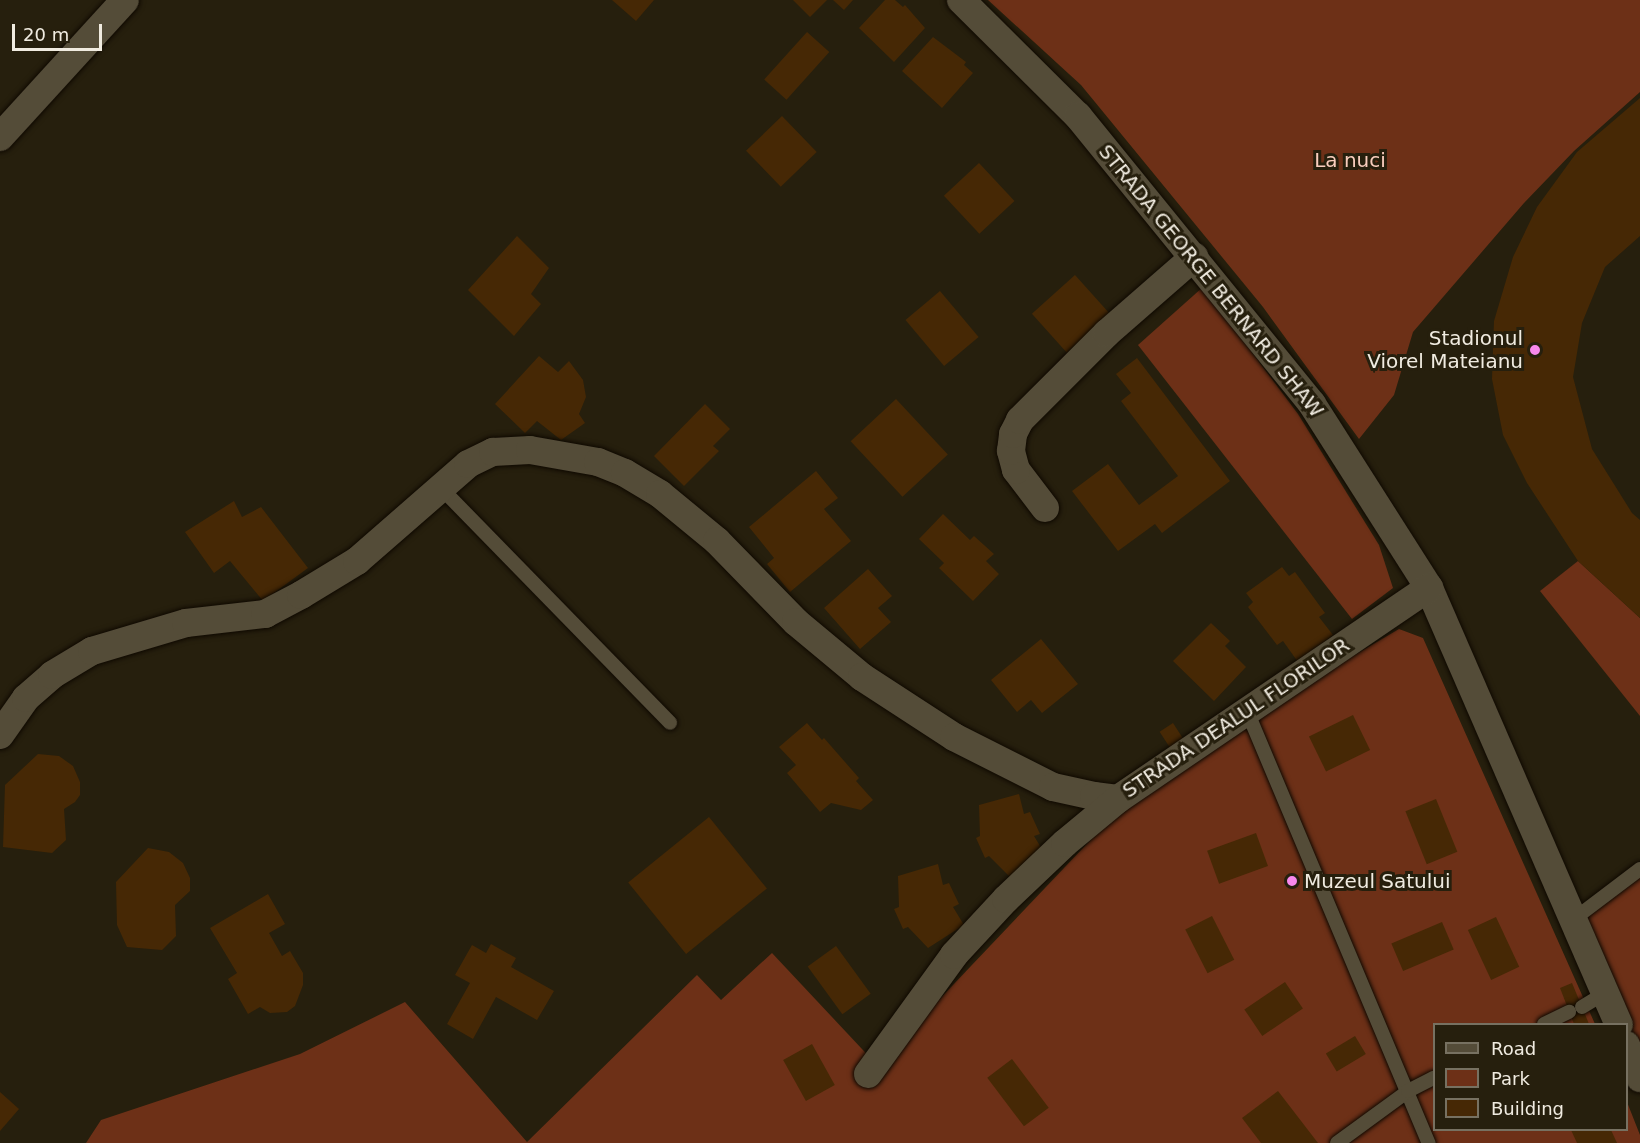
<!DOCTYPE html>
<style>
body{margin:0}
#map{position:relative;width:1640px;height:1143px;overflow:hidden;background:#261f0d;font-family:"DejaVu Sans",sans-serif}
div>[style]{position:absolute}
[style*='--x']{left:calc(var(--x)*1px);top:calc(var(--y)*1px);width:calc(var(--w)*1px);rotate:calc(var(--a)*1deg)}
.green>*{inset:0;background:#6d3017}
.building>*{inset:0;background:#462805;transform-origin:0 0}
.roads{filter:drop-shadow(0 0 2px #0f0900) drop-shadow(0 0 2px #0f0900)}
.lane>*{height:14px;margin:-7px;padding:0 7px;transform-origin:7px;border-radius:7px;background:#544c38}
.street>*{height:28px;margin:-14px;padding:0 14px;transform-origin:14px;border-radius:14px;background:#544c38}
.dots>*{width:16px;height:16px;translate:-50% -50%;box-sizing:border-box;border:3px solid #261f0d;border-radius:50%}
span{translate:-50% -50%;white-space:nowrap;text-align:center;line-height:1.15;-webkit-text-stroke:6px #261f0d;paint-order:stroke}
.park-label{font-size:20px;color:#f9cdbd}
.street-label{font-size:20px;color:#f0ebe0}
.poi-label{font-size:20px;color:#f0ebe0}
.right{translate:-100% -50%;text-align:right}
.left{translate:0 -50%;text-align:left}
.legend{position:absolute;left:1433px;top:1023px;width:195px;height:108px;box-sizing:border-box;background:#261f0d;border:2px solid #777161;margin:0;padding:8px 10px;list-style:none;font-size:18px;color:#f0ebe0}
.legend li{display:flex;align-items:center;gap:12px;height:30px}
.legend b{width:30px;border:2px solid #777161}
.scale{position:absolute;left:12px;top:24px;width:90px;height:27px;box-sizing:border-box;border:3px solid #f0ebe0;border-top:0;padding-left:8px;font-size:18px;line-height:21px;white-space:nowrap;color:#f0ebe0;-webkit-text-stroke:4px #261f0d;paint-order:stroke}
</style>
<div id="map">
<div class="green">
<div style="clip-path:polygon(988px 0,1640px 0,1640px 92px,1574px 151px,1524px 203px,1413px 332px,1394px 395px,1359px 439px,1263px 307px,1081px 85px)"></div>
<div style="clip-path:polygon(1203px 287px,1298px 414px,1379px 545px,1393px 588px,1352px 619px,1138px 345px)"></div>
<div style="clip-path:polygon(1578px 561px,1640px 618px,1640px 716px,1540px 591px)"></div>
<div style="clip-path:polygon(1399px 629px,1423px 638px,1431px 656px,1595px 1024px,1434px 1024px,1434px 1130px,1626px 1130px,1627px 1102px,1640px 1135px,1640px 1143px,86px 1143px,101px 1120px,300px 1054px,405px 1002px,527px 1142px,697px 975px,721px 1000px,772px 953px,877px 1065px,1121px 808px,1336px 666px)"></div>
<div style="clip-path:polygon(1640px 865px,1640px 1054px,1574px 919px)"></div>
</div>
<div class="building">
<div style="clip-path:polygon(612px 0,654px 0,636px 21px)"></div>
<div style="clip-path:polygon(793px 0,827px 0,810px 17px)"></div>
<div style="clip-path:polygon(833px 0,853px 0,844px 10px)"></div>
<div style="clip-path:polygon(885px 0,895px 0,903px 7px,905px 5px,925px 28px,894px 62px,859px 28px)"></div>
<div style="left:807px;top:32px;width:30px;height:64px;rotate:42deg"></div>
<div style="clip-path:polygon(933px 37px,966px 62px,964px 65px,973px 73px,942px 108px,902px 71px)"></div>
<div style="clip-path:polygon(1640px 98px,1640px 236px,1605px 267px,1582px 323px,1573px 377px,1592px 449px,1632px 513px,1640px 520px,1640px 618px,1578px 561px,1527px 483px,1503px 435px,1492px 379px,1494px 321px,1513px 257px,1537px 207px,1577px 152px)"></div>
<div style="left:782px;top:116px;width:50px;height:50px;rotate:46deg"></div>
<div style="left:979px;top:163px;width:52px;height:48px;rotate:47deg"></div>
<div style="clip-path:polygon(517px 236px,549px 268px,531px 294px,541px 304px,514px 336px,468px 290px)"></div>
<div style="left:1075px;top:275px;width:52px;height:58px;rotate:48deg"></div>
<div style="left:940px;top:291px;width:60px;height:45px;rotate:50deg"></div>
<div style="clip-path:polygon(539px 356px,558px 372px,569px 361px,583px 380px,586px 397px,579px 414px,585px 423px,561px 440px,537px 421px,525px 433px,495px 404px)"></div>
<div style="clip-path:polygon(1137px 358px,1230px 481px,1162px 533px,1155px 524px,1118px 551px,1072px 491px,1108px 464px,1139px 505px,1178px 476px,1121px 401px,1131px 393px,1116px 374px)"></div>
<div style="left:896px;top:399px;width:76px;height:62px;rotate:47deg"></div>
<div style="clip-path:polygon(705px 404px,730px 429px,713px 446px,719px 451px,684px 486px,654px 456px)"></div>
<div style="clip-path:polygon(816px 471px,838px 498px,824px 509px,851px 541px,790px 592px,767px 564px,774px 558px,749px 527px)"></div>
<div style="clip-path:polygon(234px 501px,242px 517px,261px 507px,308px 568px,263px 601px,230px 561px,214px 573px,185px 532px)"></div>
<div style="clip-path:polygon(943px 514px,970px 540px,974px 536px,994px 554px,986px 561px,999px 574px,973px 601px,939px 568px,944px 563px,919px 539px)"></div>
<div style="clip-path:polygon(1282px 567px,1289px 576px,1295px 572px,1325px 613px,1319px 617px,1333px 635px,1298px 662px,1283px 641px,1277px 645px,1248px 607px,1253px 602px,1246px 593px)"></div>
<div style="clip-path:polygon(868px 569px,892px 596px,878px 608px,891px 622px,860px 649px,824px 608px)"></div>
<div style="clip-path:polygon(1211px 623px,1230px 641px,1225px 646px,1246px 667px,1214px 701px,1173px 661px)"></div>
<div style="clip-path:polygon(1041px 639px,1078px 684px,1042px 713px,1031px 700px,1017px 712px,991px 680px)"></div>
<div style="left:1353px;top:715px;width:39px;height:49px;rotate:64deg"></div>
<div style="clip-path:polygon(807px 723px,822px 740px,824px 738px,859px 778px,856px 781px,873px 800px,861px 810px,831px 803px,820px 812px,787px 773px,796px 765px,779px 747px)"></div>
<div style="left:1173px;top:723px;width:24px;height:16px;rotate:57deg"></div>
<div style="clip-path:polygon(38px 754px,59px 756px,73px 766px,80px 782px,80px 795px,75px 802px,64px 809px,66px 840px,52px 853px,3px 847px,5px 785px)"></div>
<div style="clip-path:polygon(1019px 794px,1024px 814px,1030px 812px,1040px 834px,1034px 836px,1045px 854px,1010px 877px,989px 856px,985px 858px,976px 838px,980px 836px,979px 805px)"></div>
<div style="left:1436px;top:799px;width:57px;height:33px;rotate:68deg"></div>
<div style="left:709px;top:817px;width:92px;height:104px;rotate:51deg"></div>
<div style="left:1256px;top:833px;width:35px;height:52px;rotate:70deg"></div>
<div style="clip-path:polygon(148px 848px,169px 852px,183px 863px,190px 878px,190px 891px,175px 905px,176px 936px,162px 950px,127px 947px,117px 925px,116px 882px)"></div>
<div style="clip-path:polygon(938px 864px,943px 885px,949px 883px,959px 904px,953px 907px,964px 925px,928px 948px,908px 927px,903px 929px,894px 909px,899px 907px,898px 876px)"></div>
<div style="clip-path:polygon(268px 894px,285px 924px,269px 933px,282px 956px,290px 951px,303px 973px,303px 985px,295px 1006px,287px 1012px,270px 1013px,260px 1007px,248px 1014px,228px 979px,237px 973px,210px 928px)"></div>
<div style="left:1212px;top:916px;width:49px;height:30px;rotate:63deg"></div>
<div style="left:1496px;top:917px;width:55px;height:31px;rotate:65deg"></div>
<div style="left:1442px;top:922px;width:30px;height:55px;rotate:67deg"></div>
<div style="clip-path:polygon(491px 944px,516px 958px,511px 967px,554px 991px,537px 1020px,496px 997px,473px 1039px,447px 1024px,470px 983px,455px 975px,472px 945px,486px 953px)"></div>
<div style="left:836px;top:946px;width:59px;height:35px;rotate:54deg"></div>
<div style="left:1285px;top:982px;width:32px;height:49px;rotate:56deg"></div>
<div style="clip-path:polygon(1572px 983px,1582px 1007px,1589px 1024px,1574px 1024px,1560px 988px)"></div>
<div style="left:1355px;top:1036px;width:21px;height:34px;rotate:59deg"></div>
<div style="left:812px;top:1044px;width:47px;height:33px;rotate:61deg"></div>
<div style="left:1012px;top:1059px;width:61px;height:31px;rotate:53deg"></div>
<div style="clip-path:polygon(1278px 1091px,1318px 1143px,1261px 1143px,1242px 1118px)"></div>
<div style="clip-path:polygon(0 1092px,19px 1109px,0 1131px)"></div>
<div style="clip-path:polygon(1571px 1130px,1611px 1130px,1617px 1143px,1577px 1143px)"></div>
</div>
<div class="roads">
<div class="lane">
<div style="--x:441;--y:488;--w:328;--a:45.7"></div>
<div style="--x:1247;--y:711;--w:469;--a:67.2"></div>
<div style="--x:1574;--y:919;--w:83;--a:-37.1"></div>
<div style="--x:1582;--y:1007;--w:26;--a:-31"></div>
<div style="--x:1544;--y:1024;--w:28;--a:-26"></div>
<div style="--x:1337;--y:1143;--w:88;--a:-36.2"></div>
<div style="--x:1408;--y:1091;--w:29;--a:-27"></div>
</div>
<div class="street">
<div style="--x:961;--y:0;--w:165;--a:44.8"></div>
<div style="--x:1078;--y:116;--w:371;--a:50.9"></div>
<div style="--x:1312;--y:404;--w:218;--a:57.5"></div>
<div style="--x:1429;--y:588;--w:476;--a:66.5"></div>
<div style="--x:0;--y:137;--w:185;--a:-47.6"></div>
<div style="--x:1045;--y:508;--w:48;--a:-127.3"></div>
<div style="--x:1016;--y:470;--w:20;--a:-105"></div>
<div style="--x:1011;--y:451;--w:17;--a:-83"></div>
<div style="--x:1013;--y:434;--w:16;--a:-63"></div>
<div style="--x:1020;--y:420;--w:123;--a:-45"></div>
<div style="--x:1107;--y:333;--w:116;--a:-41.1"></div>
<div style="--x:0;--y:735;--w:45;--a:-54.9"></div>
<div style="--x:26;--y:698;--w:35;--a:-41"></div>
<div style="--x:52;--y:675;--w:47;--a:-31"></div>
<div style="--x:92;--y:651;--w:98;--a:-16.6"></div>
<div style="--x:186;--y:623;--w:80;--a:-6.5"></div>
<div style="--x:265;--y:614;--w:41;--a:-27.8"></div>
<div style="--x:301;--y:595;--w:66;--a:-31.3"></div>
<div style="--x:357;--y:561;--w:147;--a:-41.1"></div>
<div style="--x:468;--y:464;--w:28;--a:-26"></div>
<div style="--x:493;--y:452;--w:37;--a:-3"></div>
<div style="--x:530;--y:450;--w:69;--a:10"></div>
<div style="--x:598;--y:462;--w:29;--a:22"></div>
<div style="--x:625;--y:473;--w:41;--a:31"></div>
<div style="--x:660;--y:494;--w:74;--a:39.5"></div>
<div style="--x:717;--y:541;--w:113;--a:45.7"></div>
<div style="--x:796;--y:622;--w:86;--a:39.8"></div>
<div style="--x:862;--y:677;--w:110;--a:33.1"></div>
<div style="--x:954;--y:737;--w:111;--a:26.8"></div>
<div style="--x:1053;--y:787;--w:42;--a:12.4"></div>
<div style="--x:1094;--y:796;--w:24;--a:7"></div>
<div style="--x:1118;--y:799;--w:376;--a:-34.2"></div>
<div style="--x:1626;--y:1045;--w:36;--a:67"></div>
<div style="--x:868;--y:1074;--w:147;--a:-54.1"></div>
<div style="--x:954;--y:955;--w:76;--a:-47.1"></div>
<div style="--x:1006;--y:899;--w:81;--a:-43.5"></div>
<div style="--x:1065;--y:843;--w:69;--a:-39.7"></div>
</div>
</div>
<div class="dots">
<div style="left:1535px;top:350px;background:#f788ec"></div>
<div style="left:1292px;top:881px;background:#f788ec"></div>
</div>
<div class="park-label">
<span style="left:1350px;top:160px">La nuci</span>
</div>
<div class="street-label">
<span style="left:1211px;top:281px;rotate:51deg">STRADA GEORGE BERNARD SHAW</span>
<span style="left:1236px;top:718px;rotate:-34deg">STRADA DEALUL FLORILOR</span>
</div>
<div class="poi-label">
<span class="right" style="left:1523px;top:350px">Stadionul<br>Viorel Mateianu</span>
<span class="left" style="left:1304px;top:881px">Muzeul Satului</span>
</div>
<ul class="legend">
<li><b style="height:8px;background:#544c38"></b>Road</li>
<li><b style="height:16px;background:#6d3017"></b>Park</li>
<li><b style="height:16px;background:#462805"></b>Building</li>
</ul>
<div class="scale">20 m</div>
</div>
